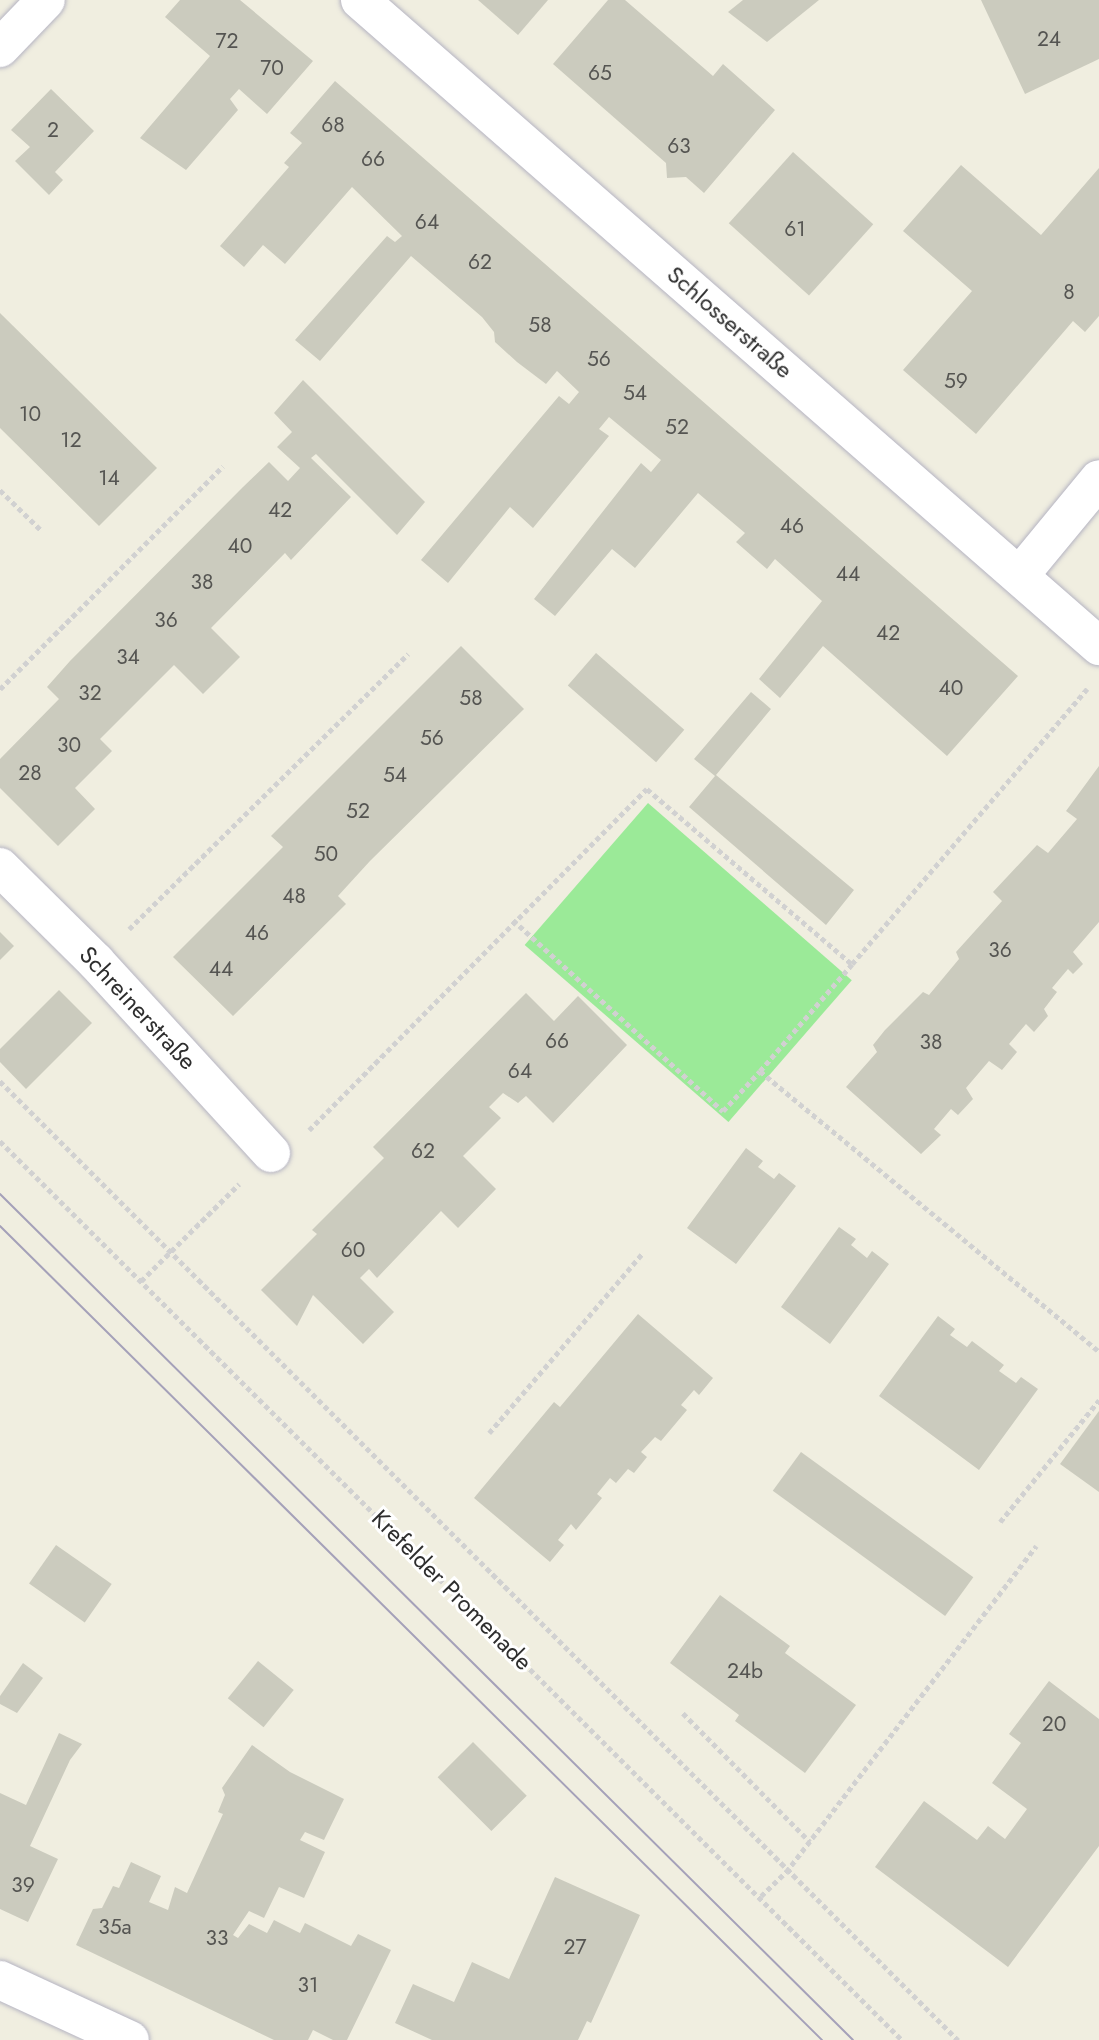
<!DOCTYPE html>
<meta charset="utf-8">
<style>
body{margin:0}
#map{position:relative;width:1099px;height:2040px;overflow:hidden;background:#f0eee0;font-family:Jost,sans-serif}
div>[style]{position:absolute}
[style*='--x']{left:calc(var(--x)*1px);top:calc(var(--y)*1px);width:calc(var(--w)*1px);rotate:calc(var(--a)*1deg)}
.green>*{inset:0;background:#9bea98;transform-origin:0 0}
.building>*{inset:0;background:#cbcbbe;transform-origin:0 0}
.path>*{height:4.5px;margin-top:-2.25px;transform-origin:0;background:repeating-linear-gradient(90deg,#d1d1d1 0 5px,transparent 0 8.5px)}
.roads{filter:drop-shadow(0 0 2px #b5b4c2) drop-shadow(0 0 2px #b5b4c2)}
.minor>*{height:38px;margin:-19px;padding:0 19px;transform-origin:19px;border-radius:19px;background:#fff}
.tram>*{height:2px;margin:-1px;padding:0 1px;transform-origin:1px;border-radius:1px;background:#a5a1b9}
span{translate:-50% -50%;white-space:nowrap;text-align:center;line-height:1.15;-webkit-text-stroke:6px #fff;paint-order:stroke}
.number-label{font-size:21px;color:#555552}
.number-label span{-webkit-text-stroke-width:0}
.street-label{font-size:24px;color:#2e2e2e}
</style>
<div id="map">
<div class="green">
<div style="left:648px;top:803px;width:270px;height:188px;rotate:41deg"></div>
</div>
<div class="building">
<div style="clip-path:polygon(180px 0,240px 0,313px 61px,267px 114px,239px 89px,230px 99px,238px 110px,186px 170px,140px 138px,210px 56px,165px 17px)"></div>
<div style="clip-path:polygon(478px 0,548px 0,518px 35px)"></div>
<div style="clip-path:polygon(608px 0,625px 0,713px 76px,723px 64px,775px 110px,704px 193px,686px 177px,667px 178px,666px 163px,553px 64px)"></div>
<div style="clip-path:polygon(743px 0,819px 0,767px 42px,728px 12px)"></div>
<div style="clip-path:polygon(981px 0,1099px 0,1099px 59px,1025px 94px)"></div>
<div style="clip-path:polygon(335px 81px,1018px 676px,947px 756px,823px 646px,780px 698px,759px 679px,822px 601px,775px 559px,767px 569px,736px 542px,745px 533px,698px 493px,635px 568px,612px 549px,555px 616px,534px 599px,641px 463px,651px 472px,661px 460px,609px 417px,599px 429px,609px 436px,533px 528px,510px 507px,448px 583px,421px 560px,559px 396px,569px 404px,579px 392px,557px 371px,546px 384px,517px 362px,495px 342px,494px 332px,482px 317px,411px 256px,320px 361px,295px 340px,387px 236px,395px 242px,402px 236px,352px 187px,285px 264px,263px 245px,244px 267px,220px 246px,289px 167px,284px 163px,302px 143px,290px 133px)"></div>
<div style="clip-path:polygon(51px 89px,94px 131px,55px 172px,63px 180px,49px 195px,15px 161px,30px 147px,11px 130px)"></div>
<div style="left:793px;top:152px;width:108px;height:96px;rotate:42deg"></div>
<div style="clip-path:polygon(961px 165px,1041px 235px,1099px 168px,1099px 316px,1085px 332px,1073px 321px,976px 434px,903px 370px,972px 291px,903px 231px)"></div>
<div style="clip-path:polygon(0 313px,157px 468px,99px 526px,0 428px)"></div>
<div style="clip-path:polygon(303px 380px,425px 502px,397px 535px,316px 454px,311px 458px,351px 497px,291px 560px,285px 553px,211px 628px,240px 657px,203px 694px,174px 665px,100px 739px,112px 751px,75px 788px,95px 809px,58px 846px,0 788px,0 759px,59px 699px,47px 687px,70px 661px,243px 487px,269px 462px,288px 481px,300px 468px,277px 447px,292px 432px,274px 413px)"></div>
<div style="clip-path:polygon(461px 646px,524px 709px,370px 861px,338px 896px,346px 904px,233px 1016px,173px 957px,283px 847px,271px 836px)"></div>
<div style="left:596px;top:653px;width:117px;height:43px;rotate:41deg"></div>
<div style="clip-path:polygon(751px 692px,771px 709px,716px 775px,854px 890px,826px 925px,689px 807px,715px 776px,694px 759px)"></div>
<div style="clip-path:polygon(1099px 766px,1099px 922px,1073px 952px,1083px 964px,1073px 974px,1068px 969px,1052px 988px,1057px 992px,1044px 1009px,1048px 1016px,1034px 1032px,1026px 1024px,1009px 1044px,1017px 1052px,1002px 1070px,989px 1061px,966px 1088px,973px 1099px,958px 1115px,951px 1109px,934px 1129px,941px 1135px,921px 1154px,846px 1087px,877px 1052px,873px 1045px,885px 1030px,923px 992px,929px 995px,959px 959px,956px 952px,1002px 901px,993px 892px,1037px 845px,1048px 853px,1077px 819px,1066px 811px)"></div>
<div style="clip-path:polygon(0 932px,14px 946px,0 960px)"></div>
<div style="clip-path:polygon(59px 990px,92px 1023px,26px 1089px,0 1062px,0 1049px)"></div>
<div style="clip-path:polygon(526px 993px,554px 1021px,578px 996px,627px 1045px,553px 1123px,526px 1096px,518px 1103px,503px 1093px,489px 1107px,501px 1118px,463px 1156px,496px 1189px,458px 1228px,441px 1211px,377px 1278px,369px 1269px,360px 1278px,394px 1312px,363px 1344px,313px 1295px,297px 1326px,261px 1290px,317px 1234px,312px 1230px,384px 1158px,373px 1147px)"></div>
<div style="clip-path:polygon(746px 1148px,763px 1161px,758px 1167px,774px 1179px,779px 1173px,796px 1186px,736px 1264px,687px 1228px)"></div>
<div style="clip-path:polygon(839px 1227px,856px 1239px,851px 1245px,867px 1258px,872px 1251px,889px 1264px,830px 1344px,781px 1307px)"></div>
<div style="clip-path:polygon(638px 1314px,713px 1378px,699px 1395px,694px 1390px,681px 1405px,687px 1410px,661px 1441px,655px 1437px,641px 1452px,647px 1457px,634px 1473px,628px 1469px,616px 1483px,610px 1478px,597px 1494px,602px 1498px,576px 1530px,571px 1524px,558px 1540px,564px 1545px,550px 1562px,474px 1498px,554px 1402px,560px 1407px)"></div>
<div style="clip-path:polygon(938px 1316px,955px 1329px,950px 1335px,967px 1347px,972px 1341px,1004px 1365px,999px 1371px,1016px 1383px,1021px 1377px,1038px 1389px,979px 1470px,879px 1396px)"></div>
<div style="clip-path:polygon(1099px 1411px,1099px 1492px,1060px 1464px)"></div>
<div style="left:801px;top:1452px;width:213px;height:48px;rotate:36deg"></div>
<div style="left:56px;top:1545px;width:68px;height:47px;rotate:35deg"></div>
<div style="clip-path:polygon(720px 1595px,790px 1646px,785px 1653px,856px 1705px,805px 1773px,735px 1721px,739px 1715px,670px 1663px)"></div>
<div style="left:258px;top:1661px;width:46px;height:48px;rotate:39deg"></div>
<div style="clip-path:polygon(23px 1663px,43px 1678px,17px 1713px,0 1704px,0 1696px)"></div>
<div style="clip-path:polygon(1049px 1681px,1099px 1719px,1099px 1846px,1008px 1967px,875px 1867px,924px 1801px,977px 1840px,988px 1826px,1005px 1839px,1027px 1809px,992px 1783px,1021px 1743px,1009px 1734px)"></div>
<div style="clip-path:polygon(59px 1733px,82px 1744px,70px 1760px,30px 1846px,58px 1859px,28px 1922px,0 1909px,0 1793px,26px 1805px)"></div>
<div style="left:473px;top:1742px;width:76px;height:50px;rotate:45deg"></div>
<div style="clip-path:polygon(252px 1745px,290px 1772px,344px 1799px,324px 1840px,305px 1832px,300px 1840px,325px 1852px,304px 1898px,279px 1887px,264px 1918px,249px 1911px,233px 1935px,238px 1938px,249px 1924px,267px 1933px,274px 1920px,300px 1933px,305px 1923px,351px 1946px,358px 1934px,391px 1950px,347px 2040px,333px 2040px,313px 2030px,308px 2040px,274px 2040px,76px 1945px,93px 1909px,102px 1908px,113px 1886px,119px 1888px,131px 1862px,161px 1876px,149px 1902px,168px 1910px,175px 1887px,187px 1893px,223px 1814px,218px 1812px,225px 1795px,222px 1788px)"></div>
<div style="clip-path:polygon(555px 1877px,640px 1915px,591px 2023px,587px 2021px,578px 2040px,432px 2040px,395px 2023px,413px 1984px,454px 2002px,472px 1962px,509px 1979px)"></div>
</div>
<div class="path">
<div style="--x:0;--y:490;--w:59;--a:44.3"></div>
<div style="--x:0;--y:689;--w:315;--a:-45"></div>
<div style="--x:513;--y:920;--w:284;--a:42.3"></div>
<div style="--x:723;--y:1111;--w:54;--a:-47.2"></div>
<div style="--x:760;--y:1071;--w:440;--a:39.6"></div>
<div style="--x:129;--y:929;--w:392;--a:-44.6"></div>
<div style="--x:760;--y:1071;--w:141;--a:-49.3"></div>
<div style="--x:0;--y:1081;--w:1356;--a:45.03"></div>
<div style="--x:309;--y:1130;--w:480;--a:-45.3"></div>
<div style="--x:647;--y:789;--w:270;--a:40.5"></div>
<div style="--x:852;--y:964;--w:362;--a:-49.5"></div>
<div style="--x:0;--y:1141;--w:1274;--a:44.9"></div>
<div style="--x:141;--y:1281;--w:138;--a:-44.7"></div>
<div style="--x:489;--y:1433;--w:235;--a:-49.5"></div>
<div style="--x:1000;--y:1522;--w:157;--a:-50.9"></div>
<div style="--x:683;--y:1713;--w:181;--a:45.4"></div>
<div style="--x:761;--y:1896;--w:35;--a:-44"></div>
<div style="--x:786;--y:1872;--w:411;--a:-52.5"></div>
</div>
<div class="roads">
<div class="minor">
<div style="--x:360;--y:0;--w:982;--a:41.16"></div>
<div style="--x:0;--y:48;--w:66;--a:-46.2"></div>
<div style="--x:1020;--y:575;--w:124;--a:-50.5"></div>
<div style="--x:0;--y:867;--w:135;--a:44.7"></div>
<div style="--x:96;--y:962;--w:259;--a:47.5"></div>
<div style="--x:0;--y:1980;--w:143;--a:24.8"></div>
</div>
</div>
<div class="tram">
<div style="--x:0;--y:1194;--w:1201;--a:44.76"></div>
<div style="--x:0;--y:1226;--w:1157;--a:44.72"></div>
</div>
<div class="number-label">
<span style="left:1049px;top:39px">24</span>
<span style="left:227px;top:41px">72</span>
<span style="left:272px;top:68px">70</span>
<span style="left:600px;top:73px">65</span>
<span style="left:333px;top:125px">68</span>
<span style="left:53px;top:130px">2</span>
<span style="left:679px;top:146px">63</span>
<span style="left:373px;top:159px">66</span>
<span style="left:427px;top:222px">64</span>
<span style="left:795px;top:229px">61</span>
<span style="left:480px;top:262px">62</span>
<span style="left:1069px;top:292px">8</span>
<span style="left:540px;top:325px">58</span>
<span style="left:599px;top:359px">56</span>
<span style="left:956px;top:381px">59</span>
<span style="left:635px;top:393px">54</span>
<span style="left:30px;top:414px">10</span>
<span style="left:677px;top:427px">52</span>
<span style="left:71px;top:440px">12</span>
<span style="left:109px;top:478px">14</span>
<span style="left:280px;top:510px">42</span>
<span style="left:792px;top:526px">46</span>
<span style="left:240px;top:546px">40</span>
<span style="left:848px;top:574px">44</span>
<span style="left:202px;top:582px">38</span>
<span style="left:166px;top:620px">36</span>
<span style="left:888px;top:633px">42</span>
<span style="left:128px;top:657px">34</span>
<span style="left:951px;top:688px">40</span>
<span style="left:90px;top:693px">32</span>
<span style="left:471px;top:698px">58</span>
<span style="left:432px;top:738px">56</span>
<span style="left:69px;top:745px">30</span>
<span style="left:30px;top:773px">28</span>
<span style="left:395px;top:775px">54</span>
<span style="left:358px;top:811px">52</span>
<span style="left:326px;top:854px">50</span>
<span style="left:294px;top:896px">48</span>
<span style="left:257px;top:933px">46</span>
<span style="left:1000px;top:950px">36</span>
<span style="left:221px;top:969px">44</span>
<span style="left:557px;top:1041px">66</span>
<span style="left:931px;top:1042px">38</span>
<span style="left:520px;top:1071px">64</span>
<span style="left:423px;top:1151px">62</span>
<span style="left:353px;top:1250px">60</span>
<span style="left:745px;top:1671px">24b</span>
<span style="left:1054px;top:1724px">20</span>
<span style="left:23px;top:1885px">39</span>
<span style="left:115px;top:1927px">35a</span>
<span style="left:217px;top:1938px">33</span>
<span style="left:575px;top:1947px">27</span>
<span style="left:308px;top:1985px">31</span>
</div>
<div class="street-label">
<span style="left:730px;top:322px;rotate:41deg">Schlosserstraße</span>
<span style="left:138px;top:1008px;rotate:47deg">Schreinerstraße</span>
<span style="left:452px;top:1590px;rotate:45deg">Krefelder Promenade</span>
</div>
</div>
